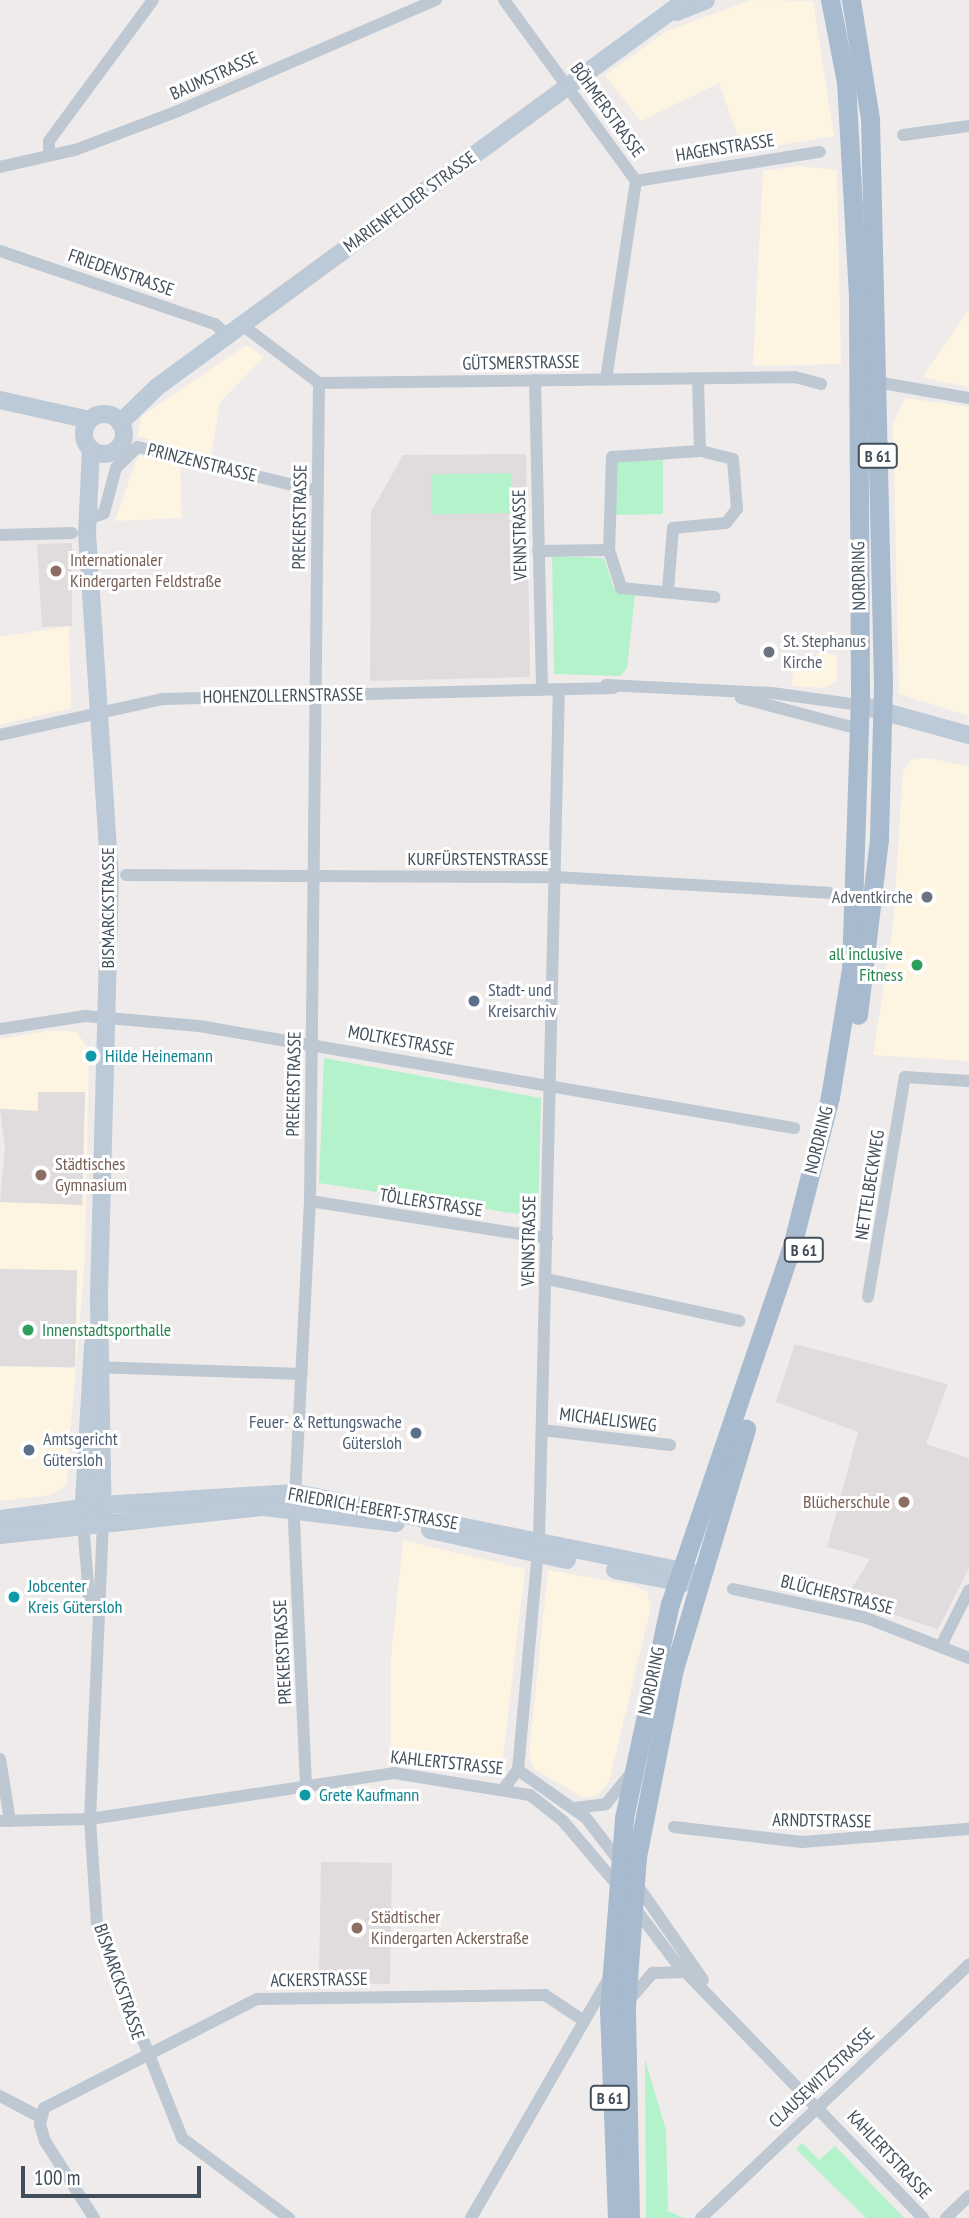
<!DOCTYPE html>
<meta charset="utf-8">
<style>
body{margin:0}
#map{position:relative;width:969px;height:2218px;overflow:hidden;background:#efebeb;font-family:"PT Sans Narrow",sans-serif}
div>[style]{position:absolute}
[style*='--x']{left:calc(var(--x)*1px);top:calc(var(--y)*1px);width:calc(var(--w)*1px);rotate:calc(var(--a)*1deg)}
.commercial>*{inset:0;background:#fdf5e1}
.education>*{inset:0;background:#e0dcdd;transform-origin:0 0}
.green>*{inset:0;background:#b4f2cc;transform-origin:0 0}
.street>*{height:12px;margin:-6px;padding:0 6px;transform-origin:6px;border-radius:6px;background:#bdc8d3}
.secondary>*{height:18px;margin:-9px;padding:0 9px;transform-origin:9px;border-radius:9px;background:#bcc9d7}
.secondary>.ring{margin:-9px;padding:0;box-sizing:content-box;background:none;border:18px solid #bcc9d7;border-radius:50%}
.primary>*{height:19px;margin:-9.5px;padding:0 9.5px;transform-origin:9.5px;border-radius:9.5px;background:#a8bbce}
.dots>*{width:19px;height:19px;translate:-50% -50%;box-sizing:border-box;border:4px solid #fff;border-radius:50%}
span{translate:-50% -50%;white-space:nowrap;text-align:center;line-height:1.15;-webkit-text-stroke:6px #fff;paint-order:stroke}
.shield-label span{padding:2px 5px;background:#fff;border:2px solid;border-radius:5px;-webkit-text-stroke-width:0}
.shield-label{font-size:16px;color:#424f5b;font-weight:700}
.street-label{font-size:18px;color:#424f5b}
.education-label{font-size:18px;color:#785e54}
.left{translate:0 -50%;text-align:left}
.right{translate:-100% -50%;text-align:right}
.worship-label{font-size:18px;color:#5b616d}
.leisure-label{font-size:18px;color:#27864d}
.service-label{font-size:18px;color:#4e5e75}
.culture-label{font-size:18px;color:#0d838f}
.scale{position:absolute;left:21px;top:2166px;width:180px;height:32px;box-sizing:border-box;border:4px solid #424f5b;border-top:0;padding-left:9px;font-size:21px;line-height:24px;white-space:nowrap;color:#424f5b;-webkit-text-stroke:5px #fff;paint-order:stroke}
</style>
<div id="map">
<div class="commercial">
<div style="clip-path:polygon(751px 0,813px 1px,834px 136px,743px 151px,719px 83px,641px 121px,605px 75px,667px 31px)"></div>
<div style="clip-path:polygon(798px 166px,837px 170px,841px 364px,753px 366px,763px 171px)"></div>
<div style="clip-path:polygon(969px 310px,969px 387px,922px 377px)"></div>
<div style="clip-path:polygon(246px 345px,264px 357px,220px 402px,211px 455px,137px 436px,142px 416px)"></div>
<div style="clip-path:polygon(905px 398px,969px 407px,969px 716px,899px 694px,893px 424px)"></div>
<div style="clip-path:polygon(138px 455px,180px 465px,182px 518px,115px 521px)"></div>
<div style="clip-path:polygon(69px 626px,71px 708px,0 725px,0 637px)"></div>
<div style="clip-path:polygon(817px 653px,837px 655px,837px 680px,825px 688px,792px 686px,794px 657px,816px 659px)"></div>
<div style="clip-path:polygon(926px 758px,969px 766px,969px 1061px,873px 1055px,893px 927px,903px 771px,911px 760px)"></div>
<div style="clip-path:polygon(53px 1030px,77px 1032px,89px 1051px,85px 1258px,66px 1485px,51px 1495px,0 1501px,0 1366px,73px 1368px,77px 1271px,0 1269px,0 1202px,82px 1204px,85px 1092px,39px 1092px,38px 1111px,0 1109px,0 1039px)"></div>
<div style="clip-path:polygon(403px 1540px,525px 1569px,501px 1774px,391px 1763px,391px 1658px)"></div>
<div style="clip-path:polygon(548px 1570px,633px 1585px,647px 1592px,651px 1606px,609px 1782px,596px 1796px,582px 1797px,534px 1769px,529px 1755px)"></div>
</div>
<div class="education">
<div style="clip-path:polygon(526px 454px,530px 677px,370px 681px,371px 512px,403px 455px)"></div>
<div style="clip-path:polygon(72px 543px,72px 626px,42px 627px,37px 544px)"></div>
<div style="clip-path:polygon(38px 1092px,85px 1092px,82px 1205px,0 1202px,5px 1147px,0 1109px,38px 1111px)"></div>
<div style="left:0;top:1269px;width:77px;height:97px;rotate:1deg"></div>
<div style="clip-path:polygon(795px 1344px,948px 1384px,926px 1444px,969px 1458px,969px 1568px,938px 1629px,845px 1599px,870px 1559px,827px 1547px,858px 1432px,776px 1402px)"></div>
<div style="left:392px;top:1863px;width:121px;height:71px;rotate:91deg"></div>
</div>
<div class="green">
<div style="clip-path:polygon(663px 457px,663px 514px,615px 515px,618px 461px)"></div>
<div style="left:511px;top:473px;width:40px;height:80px;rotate:89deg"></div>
<div style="clip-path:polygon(552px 556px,604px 558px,613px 586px,635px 595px,627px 668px,620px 676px,554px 674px)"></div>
<div style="clip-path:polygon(324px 1058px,541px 1098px,538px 1217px,319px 1183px)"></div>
<div style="clip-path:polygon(645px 2059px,666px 2130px,668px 2211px,684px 2218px,646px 2218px)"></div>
<div style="clip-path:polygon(802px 2143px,819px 2160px,835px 2146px,904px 2218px,866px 2218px,796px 2149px)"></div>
</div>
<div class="street">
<div style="--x:504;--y:0;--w:224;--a:53.9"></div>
<div style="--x:636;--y:181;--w:201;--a:98.6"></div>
<div style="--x:903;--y:135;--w:67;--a:-7.8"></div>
<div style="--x:49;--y:152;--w:11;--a:-90"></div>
<div style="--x:49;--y:141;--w:175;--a:-53.6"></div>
<div style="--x:0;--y:167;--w:77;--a:-12.8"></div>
<div style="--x:75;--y:150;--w:110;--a:-20.7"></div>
<div style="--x:178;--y:111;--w:281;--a:-23.3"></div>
<div style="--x:636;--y:181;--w:186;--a:-9"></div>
<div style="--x:0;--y:251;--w:227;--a:18.8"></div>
<div style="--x:215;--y:324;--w:16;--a:43"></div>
<div style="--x:242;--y:325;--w:96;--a:37"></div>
<div style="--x:319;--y:383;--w:476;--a:-0.7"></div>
<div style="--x:795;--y:377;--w:27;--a:15"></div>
<div style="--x:698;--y:379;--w:72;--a:88.4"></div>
<div style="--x:700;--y:451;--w:88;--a:176.1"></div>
<div style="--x:612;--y:457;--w:93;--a:91.8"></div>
<div style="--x:609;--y:550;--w:40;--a:72"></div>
<div style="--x:621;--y:588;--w:94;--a:5.5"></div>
<div style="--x:535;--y:380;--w:310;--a:88.7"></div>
<div style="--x:876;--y:382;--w:94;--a:9.8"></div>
<div style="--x:87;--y:520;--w:18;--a:-22"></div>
<div style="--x:104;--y:513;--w:47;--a:-75.1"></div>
<div style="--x:116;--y:468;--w:30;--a:-44"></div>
<div style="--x:138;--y:447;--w:184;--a:13.8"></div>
<div style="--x:0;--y:535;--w:72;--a:-1.6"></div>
<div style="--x:538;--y:551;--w:71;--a:-0.8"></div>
<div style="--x:668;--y:590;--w:62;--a:-85.4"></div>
<div style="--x:673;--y:528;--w:53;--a:-5.4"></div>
<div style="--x:726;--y:523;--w:18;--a:-52"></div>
<div style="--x:737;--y:509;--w:50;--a:-94.6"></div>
<div style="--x:733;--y:459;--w:34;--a:-166"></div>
<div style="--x:606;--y:685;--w:166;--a:2.8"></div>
<div style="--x:772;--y:693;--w:89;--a:7.8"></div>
<div style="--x:741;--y:698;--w:122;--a:14.7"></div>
<div style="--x:0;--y:735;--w:167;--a:-12.5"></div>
<div style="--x:163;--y:699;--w:451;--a:-1.4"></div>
<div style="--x:126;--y:875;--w:429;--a:0.3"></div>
<div style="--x:555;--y:877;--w:274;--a:3.3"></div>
<div style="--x:0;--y:1029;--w:86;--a:-8.7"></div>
<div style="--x:85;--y:1016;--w:114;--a:5"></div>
<div style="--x:199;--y:1026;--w:604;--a:9.73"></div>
<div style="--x:310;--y:1201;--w:240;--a:8.9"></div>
<div style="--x:547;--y:1279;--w:197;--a:12.3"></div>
<div style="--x:868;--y:1297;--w:223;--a:-80.5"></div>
<div style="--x:905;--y:1077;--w:64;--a:3.6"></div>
<div style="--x:93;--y:1367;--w:209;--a:1.9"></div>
<div style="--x:542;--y:1430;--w:129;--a:6.7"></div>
<div style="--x:103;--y:1522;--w:297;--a:92.5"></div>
<div style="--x:90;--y:1819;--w:105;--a:86.2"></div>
<div style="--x:97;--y:1924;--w:230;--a:68.3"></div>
<div style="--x:182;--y:2138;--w:134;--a:36.8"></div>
<div style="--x:83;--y:1524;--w:83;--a:85.2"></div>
<div style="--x:733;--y:1589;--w:134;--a:12.1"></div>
<div style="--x:864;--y:1617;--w:113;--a:21.3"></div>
<div style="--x:942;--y:1644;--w:60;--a:-63.4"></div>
<div style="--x:0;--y:1759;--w:63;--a:80.8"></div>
<div style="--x:518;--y:1770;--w:83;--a:35.2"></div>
<div style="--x:586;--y:1818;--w:56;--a:52.3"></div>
<div style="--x:306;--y:1785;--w:268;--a:-92.6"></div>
<div style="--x:294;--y:1517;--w:316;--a:-87.1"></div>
<div style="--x:310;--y:1201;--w:818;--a:-89.37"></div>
<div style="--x:505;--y:1787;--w:21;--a:-53"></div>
<div style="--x:518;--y:1770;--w:230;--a:-84.8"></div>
<div style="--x:539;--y:1541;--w:852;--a:-88.66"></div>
<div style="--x:575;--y:1808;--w:31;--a:-7"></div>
<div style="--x:606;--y:1804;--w:36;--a:-51"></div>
<div style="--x:0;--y:1821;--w:90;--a:-1.3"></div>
<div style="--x:90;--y:1819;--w:307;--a:-8.6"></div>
<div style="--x:394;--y:1773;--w:138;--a:9.2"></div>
<div style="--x:530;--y:1795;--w:42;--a:38.2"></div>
<div style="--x:563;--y:1821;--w:87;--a:49.7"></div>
<div style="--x:674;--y:1827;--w:129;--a:6.7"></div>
<div style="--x:802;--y:1842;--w:168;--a:-4.5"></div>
<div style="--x:635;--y:1882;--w:119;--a:55.2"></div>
<div style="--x:632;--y:1904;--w:70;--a:53.1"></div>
<div style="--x:674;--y:1960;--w:359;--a:46"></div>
<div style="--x:630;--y:1999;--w:35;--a:-49"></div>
<div style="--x:653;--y:1973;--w:32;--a:-2"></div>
<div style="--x:0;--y:2096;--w:45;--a:27.7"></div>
<div style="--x:94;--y:2218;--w:91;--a:-122.5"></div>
<div style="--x:45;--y:2141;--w:17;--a:-107"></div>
<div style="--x:40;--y:2125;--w:17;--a:-77"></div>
<div style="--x:44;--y:2108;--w:239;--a:-27.1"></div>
<div style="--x:257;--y:1999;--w:288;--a:-0.8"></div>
<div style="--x:545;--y:1995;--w:43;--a:33.7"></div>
<div style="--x:471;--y:2218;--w:277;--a:-60.1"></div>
<div style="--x:701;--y:2218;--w:369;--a:-43.4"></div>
<div style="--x:946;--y:2218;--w:32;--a:-44"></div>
</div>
<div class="secondary">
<div style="--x:677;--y:12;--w:31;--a:-22"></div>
<div style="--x:0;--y:400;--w:92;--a:12.5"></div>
<div class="ring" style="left:84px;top:414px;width:22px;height:22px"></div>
<div style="--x:120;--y:423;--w:52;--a:-44.2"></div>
<div style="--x:157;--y:387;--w:655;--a:-36.19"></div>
<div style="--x:91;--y:449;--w:84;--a:92.7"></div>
<div style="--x:87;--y:533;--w:343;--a:86.2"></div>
<div style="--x:110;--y:875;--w:427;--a:91.5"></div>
<div style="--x:99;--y:1302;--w:220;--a:89"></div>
<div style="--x:860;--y:705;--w:113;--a:15.4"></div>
<div style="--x:83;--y:1518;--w:174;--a:-86.7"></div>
<div style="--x:0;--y:1519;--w:104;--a:-7.7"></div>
<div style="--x:103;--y:1505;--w:193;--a:-3.6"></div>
<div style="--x:296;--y:1493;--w:406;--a:11.4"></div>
<div style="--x:430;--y:1530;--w:140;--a:12.4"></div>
<div style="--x:0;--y:1535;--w:265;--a:-6.1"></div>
<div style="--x:264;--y:1507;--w:133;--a:6.9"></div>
<div style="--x:615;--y:1570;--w:70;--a:10.7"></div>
</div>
<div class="primary">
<div style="--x:851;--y:0;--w:121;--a:80.9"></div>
<div style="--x:870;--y:119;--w:566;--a:88.68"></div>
<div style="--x:883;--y:685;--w:154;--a:91.5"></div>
<div style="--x:879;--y:839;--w:177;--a:96.8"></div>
<div style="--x:617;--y:2218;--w:208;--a:-92.2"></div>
<div style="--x:609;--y:2010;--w:193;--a:-85.5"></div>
<div style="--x:624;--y:1818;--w:219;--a:-77.9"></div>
<div style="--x:670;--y:1604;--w:382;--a:-71.2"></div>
<div style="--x:793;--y:1242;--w:150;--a:-75.7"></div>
<div style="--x:830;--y:1097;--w:130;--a:-80.7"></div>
<div style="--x:851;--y:969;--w:277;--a:-88.1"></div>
<div style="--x:860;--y:692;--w:396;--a:-90.3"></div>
<div style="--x:858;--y:296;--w:214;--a:-93.2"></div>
<div style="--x:846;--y:82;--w:84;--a:-101"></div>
<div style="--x:630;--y:2218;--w:212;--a:-91.1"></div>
<div style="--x:626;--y:2006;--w:149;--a:-85.8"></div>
<div style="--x:637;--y:1857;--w:192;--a:-78.9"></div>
<div style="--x:674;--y:1669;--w:251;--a:-73.3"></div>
</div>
<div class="dots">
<div style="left:56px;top:571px;background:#8d6e63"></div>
<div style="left:769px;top:652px;background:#6b7280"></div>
<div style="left:927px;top:897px;background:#6b7280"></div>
<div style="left:917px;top:965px;background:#2e9e5b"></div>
<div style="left:474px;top:1001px;background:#5c6f8a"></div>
<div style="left:91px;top:1056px;background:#0f9aa8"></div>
<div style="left:41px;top:1175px;background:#8d6e63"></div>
<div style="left:28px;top:1330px;background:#2e9e5b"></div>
<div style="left:416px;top:1433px;background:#5c6f8a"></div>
<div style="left:29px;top:1450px;background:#5c6f8a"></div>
<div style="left:904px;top:1502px;background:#8d6e63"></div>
<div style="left:14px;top:1597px;background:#0f9aa8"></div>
<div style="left:305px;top:1795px;background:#0f9aa8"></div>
<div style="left:357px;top:1928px;background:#8d6e63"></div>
</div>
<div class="shield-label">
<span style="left:878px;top:456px">B 61</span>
<span style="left:804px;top:1250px">B 61</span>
<span style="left:610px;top:2098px">B 61</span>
</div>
<div class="street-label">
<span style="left:214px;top:76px;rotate:-24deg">BAUMSTRASSE</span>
<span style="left:607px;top:110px;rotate:54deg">BÖHMERSTRASSE</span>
<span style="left:725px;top:148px;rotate:-9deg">HAGENSTRASSE</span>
<span style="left:410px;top:202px;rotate:-36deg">MARIENFELDER STRASSE</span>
<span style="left:121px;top:273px;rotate:19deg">FRIEDENSTRASSE</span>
<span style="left:521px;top:363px;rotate:-1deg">GÜTSMERSTRASSE</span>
<span style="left:202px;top:463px;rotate:14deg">PRINZENSTRASSE</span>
<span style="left:300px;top:517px;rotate:-89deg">PREKERSTRASSE</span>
<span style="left:520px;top:535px;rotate:-91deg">VENNSTRASSE</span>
<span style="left:859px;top:576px;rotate:-91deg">NORDRING</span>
<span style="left:283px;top:696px;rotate:-1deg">HOHENZOLLERNSTRASSE</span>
<span style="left:478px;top:859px">KURFÜRSTENSTRASSE</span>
<span style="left:108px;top:908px;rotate:-90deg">BISMARCKSTRASSE</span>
<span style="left:401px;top:1041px;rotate:10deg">MOLTKESTRASSE</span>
<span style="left:294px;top:1084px;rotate:-89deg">PREKERSTRASSE</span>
<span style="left:819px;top:1140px;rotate:-76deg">NORDRING</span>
<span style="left:870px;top:1185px;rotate:-81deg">NETTELBECKWEG</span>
<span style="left:431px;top:1203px;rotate:9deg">TÖLLERSTRASSE</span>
<span style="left:529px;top:1241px;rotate:-89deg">VENNSTRASSE</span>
<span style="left:608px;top:1420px;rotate:7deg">MICHAELISWEG</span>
<span style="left:373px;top:1509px;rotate:10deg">FRIEDRICH-EBERT-STRASSE</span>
<span style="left:837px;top:1595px;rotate:14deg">BLÜCHERSTRASSE</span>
<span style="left:283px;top:1652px;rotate:-93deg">PREKERSTRASSE</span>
<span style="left:652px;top:1681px;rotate:-78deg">NORDRING</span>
<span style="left:447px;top:1763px;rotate:6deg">KAHLERTSTRASSE</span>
<span style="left:822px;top:1821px;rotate:1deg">ARNDTSTRASSE</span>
<span style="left:319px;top:1980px;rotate:-1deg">ACKERSTRASSE</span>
<span style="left:119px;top:1982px;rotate:71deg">BISMARCKSTRASSE</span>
<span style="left:822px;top:2078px;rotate:-43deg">CLAUSEWITZSTRASSE</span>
<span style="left:889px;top:2155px;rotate:47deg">KAHLERTSTRASSE</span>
</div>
<div class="education-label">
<span class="left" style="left:70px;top:571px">Internationaler<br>Kindergarten Feldstraße</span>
<span class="left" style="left:55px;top:1175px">Städtisches<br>Gymnasium</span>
<span class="right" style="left:890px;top:1502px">Blücherschule</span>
<span class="left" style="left:371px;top:1928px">Städtischer<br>Kindergarten Ackerstraße</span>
</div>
<div class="worship-label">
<span class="left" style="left:783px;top:652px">St. Stephanus<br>Kirche</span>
<span class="right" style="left:913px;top:897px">Adventkirche</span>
</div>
<div class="leisure-label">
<span class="right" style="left:903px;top:965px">all inclusive<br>Fitness</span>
<span class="left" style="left:42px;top:1330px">Innenstadtsporthalle</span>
</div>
<div class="service-label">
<span class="left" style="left:488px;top:1001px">Stadt- und<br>Kreisarchiv</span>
<span class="right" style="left:402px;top:1433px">Feuer- &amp; Rettungswache<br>Gütersloh</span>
<span class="left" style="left:43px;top:1450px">Amtsgericht<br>Gütersloh</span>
</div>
<div class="culture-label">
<span class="left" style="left:105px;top:1056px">Hilde Heinemann</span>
<span class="left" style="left:28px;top:1597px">Jobcenter<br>Kreis Gütersloh</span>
<span class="left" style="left:319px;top:1795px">Grete Kaufmann</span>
</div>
<div class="scale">100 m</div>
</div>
